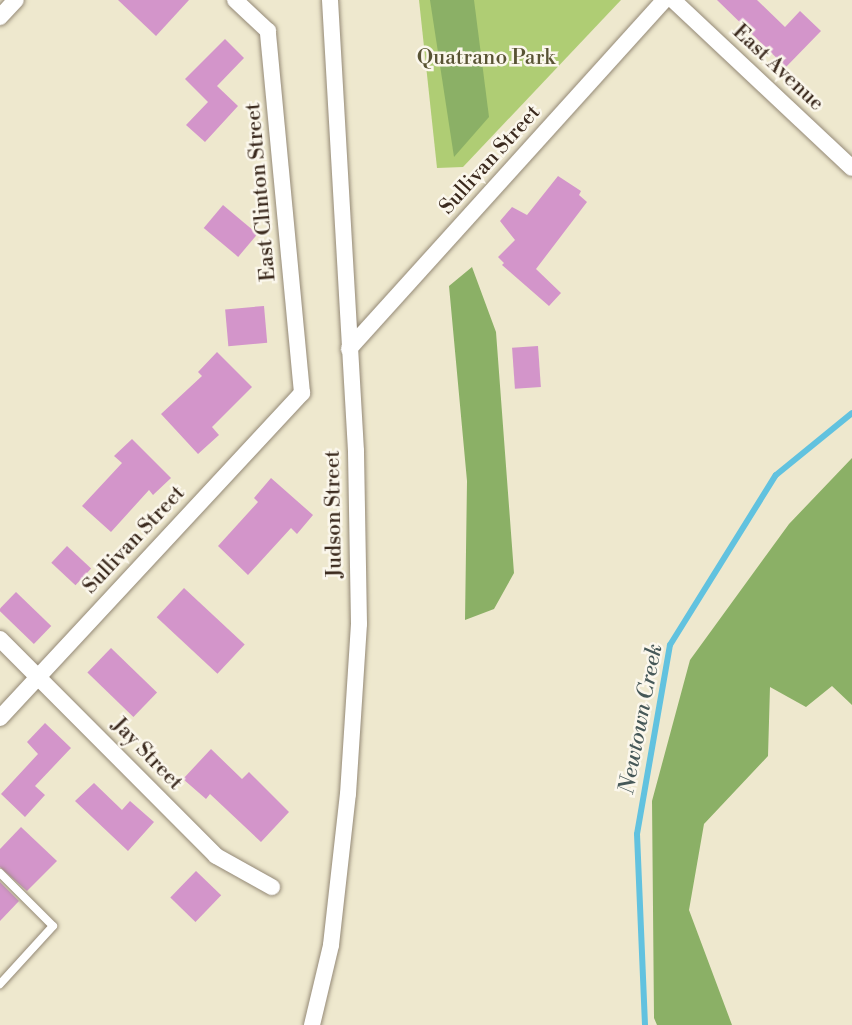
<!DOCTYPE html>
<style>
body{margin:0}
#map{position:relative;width:852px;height:1025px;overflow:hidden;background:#eee8ce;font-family:"Libre Bodoni",serif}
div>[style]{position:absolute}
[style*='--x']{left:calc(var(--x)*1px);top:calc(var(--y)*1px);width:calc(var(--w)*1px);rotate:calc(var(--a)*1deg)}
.green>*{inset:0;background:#afcd74}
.forest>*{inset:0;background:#8bb066}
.stream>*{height:6px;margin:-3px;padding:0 3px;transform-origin:3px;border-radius:3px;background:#61c2df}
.building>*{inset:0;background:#d395ca;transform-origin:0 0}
.roads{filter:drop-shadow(0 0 2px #948976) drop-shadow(0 0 2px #948976)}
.service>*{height:8px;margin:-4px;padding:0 4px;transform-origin:4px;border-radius:4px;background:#fff}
.minor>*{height:16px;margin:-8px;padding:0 8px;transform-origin:8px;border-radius:8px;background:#fff}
span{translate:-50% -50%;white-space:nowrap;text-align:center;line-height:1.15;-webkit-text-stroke:5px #fbf7ec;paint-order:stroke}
.park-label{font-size:21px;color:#585334}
.street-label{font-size:21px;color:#3b2a1e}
.water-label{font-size:22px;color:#465858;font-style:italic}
</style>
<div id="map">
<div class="green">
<div style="clip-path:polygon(419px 0,621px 0,463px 167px,437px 168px)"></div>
</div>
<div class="forest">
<div style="clip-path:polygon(430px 0,474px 0,489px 117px,454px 157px)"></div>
<div style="clip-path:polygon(472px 267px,496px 332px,514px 573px,494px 609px,465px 620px,467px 481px,449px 286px)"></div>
<div style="clip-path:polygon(852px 458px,852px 705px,832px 686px,806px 707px,770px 687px,768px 756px,704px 824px,689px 910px,732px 1025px,657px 1025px,654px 1018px,652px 801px,690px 660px,789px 524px)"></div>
</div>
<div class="stream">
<div style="--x:645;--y:1025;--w:191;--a:-92.4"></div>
<div style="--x:637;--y:834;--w:192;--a:-80.1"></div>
<div style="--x:670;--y:645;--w:200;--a:-58.1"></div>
<div style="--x:776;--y:475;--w:98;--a:-39.2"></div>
</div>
<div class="building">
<div style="clip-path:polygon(118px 0,189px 0,156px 36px)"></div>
<div style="clip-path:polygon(717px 0,757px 0,785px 27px,800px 11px,821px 31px,786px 67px)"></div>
<div style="clip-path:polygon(225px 39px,244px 58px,217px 86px,238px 106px,205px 142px,186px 125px,208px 102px,185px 79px)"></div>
<div style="clip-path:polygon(558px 176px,581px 191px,579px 195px,587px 202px,536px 269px,561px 293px,549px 306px,502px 265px,504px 263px,498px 257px,515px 240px,500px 221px,512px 207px,527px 215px)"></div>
<div style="left:223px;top:205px;width:45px;height:30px;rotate:40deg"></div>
<div style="left:264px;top:306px;width:37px;height:39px;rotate:85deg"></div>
<div style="left:538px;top:346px;width:41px;height:26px;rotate:86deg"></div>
<div style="clip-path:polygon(217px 352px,252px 387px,212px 427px,219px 435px,198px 454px,161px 414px,202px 376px,198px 372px)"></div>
<div style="clip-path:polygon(132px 439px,171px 478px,153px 495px,149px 490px,111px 532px,82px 506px,122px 463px,114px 456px)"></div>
<div style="clip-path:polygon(271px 478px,313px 515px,297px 534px,291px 528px,248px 575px,218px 546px,258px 502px,254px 498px)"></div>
<div style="left:67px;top:546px;width:33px;height:23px;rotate:43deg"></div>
<div style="left:184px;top:588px;width:83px;height:40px;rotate:43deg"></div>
<div style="left:16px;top:592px;width:49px;height:25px;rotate:44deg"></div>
<div style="left:111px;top:648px;width:64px;height:34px;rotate:44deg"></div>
<div style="clip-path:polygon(45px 723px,71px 748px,35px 786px,45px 795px,25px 817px,1px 794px,38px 754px,27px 742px)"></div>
<div style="clip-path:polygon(211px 749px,242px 779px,249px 772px,289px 812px,261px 842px,210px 794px,206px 799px,183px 779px)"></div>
<div style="clip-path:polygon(94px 783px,122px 810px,130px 801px,154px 822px,128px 851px,75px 801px)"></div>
<div style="clip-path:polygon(21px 827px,57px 861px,27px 891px,0 867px,0 849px)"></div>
<div style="left:196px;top:871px;width:35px;height:37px;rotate:44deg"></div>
<div style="clip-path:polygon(0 882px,19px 901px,0 921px)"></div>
</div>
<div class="roads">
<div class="service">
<div style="--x:0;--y:873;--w:75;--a:45"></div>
<div style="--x:53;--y:926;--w:79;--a:132.4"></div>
</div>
<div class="minor">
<div style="--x:673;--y:0;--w:245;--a:43.2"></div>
<div style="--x:0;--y:17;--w:23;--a:-47"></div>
<div style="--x:349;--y:349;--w:470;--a:-47.9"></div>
<div style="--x:0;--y:639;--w:306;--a:45.1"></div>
<div style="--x:216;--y:856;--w:64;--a:29"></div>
<div style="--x:0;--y:718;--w:444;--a:-47.1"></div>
<div style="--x:302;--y:393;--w:364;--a:-95.4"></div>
<div style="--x:268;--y:31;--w:45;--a:-136.8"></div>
<div style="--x:312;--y:1025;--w:82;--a:-76.6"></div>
<div style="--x:331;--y:945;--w:152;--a:-83.6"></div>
<div style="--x:348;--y:794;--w:170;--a:-86.3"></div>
<div style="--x:359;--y:624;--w:173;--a:-91"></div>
<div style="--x:356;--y:451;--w:452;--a:-93.3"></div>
</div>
</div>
<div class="park-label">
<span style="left:486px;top:58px">Quatrano Park</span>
</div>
<div class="street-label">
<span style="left:778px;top:68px;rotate:43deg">East Avenue</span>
<span style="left:490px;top:160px;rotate:-48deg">Sullivan Street</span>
<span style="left:261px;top:192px;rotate:-95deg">East Clinton Street</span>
<span style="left:334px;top:514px;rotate:-91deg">Judson Street</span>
<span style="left:134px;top:540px;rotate:-47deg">Sullivan Street</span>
<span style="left:147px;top:754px;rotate:46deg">Jay Street</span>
</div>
<div class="water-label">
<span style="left:641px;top:719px;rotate:-79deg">Newtown Creek</span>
</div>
</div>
